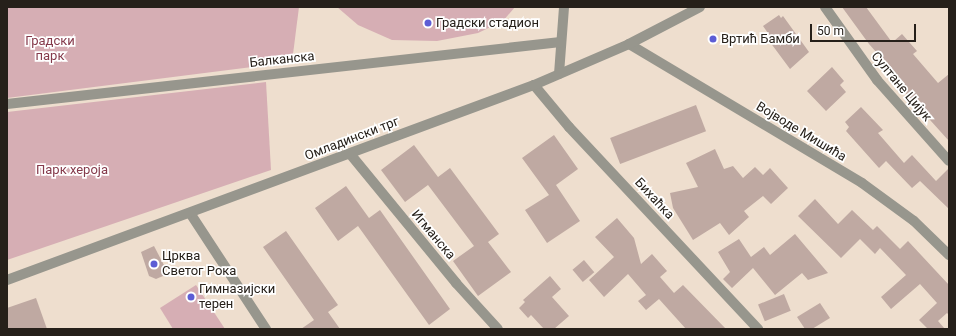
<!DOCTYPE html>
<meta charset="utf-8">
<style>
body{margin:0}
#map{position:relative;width:956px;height:336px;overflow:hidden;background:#eedece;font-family:Roboto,sans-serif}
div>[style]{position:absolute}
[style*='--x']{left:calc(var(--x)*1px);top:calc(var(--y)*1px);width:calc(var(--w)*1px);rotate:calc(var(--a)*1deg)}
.green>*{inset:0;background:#d6aeb4}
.building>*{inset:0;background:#bfa9a2;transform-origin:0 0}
.minor>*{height:10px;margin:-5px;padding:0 5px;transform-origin:5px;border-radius:5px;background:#97968d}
.dots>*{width:11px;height:11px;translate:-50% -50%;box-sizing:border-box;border:2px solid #fff;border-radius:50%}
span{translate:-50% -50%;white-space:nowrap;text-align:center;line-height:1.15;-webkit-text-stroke:3.5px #fff;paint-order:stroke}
.poi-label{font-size:13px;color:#26201a}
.left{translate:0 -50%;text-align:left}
.park-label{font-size:13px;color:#853a4b}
.street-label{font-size:13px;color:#26201a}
.frame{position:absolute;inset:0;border:8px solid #26201a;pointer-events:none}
.scale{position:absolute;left:810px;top:24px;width:106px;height:18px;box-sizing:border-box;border:2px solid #26201a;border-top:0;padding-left:5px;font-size:12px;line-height:14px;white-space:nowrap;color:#26201a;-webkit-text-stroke:3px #fff;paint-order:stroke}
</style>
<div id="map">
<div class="green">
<div style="clip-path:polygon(7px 7px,299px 7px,292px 62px,7px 98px)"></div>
<div style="clip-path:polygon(337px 7px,515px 7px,503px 21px,478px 33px,437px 41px,392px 40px,358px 25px)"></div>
<div style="clip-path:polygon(266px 82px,271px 170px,7px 260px,7px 112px)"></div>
<div style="clip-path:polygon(196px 285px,225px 329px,173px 329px,160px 308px)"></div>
</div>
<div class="building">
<div style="clip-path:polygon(842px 7px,866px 7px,891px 41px,894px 41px,902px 34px,917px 51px,913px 54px,938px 83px,949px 74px,949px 141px,894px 80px,898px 77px,869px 44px)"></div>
<div style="clip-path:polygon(779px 15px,781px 18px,783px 16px,809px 52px,790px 69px,767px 38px,770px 36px,763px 26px)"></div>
<div style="clip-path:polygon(832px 67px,844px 81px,840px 85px,846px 92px,826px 111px,807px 91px)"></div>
<div style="left:696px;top:105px;width:28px;height:92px;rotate:69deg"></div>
<div style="clip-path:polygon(861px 107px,883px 130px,878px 133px,904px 163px,912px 155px,936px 181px,949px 168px,949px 209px,920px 181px,912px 188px,886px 161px,879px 168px,846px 131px,849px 127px,845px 122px)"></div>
<div style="clip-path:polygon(554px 135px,578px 169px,556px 185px,580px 221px,547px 243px,525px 210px,549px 195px,522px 158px)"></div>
<div style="clip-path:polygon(414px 145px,438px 177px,450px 168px,499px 234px,488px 242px,511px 272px,478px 296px,453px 261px,474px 246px,428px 185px,405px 202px,381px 170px)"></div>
<div style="clip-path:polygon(715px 149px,724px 169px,733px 166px,743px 178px,755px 167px,763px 175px,770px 168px,788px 188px,771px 204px,763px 196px,744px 211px,749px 217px,729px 235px,720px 223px,693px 240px,673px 208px,670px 193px,698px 187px,686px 163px)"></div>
<div style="clip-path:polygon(346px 186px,369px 218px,380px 210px,450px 309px,429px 325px,358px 226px,338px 241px,315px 208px)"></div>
<div style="clip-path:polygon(815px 199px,838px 224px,852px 210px,873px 230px,877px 226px,900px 249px,908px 241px,949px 285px,949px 315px,947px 313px,938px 321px,945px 329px,928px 329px,919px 320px,937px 303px,920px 284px,891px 309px,881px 297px,906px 275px,880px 248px,875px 254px,860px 239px,841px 258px,798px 216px)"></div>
<div style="clip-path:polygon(617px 218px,634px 238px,641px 264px,652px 254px,667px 271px,660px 277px,674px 293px,683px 285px,726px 329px,686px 329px,659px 299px,646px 310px,638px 301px,646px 295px,628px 274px,604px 297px,589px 280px,614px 257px,595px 237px)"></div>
<div style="clip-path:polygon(286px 231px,338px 305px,328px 312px,340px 329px,301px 329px,314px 320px,263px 247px)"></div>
<div style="clip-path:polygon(795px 234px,828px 273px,808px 280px,802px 273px,775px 295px,753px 268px,732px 288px,723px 279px,730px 272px,718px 252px,739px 239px,751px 257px,764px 247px,770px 255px)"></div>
<div style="clip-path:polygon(154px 246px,166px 269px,163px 276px,156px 279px,149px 276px,141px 252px)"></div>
<div style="left:584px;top:260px;width:16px;height:15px;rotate:50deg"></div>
<div style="clip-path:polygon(550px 276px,561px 289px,552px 297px,569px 316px,554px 329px,544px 329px,531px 315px,528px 318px,519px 308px,525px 302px,523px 300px)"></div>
<div style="left:784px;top:294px;width:18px;height:28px;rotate:68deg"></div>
<div style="clip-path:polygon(36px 298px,47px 329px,7px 329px,7px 308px)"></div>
<div style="clip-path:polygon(820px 303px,830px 318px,812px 329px,805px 329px,797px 317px)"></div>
</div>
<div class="minor">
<div style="--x:825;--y:7;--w:90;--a:54.5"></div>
<div style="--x:877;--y:80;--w:108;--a:48.4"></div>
<div style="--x:629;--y:44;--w:271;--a:30.8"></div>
<div style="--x:862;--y:183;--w:64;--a:36.2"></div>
<div style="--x:914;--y:221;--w:49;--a:44.2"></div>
<div style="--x:559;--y:74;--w:67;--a:-85.7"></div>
<div style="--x:534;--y:85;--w:55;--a:50.2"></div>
<div style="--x:569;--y:127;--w:277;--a:46.9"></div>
<div style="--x:7;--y:104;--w:557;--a:-6.39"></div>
<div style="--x:351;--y:155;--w:166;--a:50.6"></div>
<div style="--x:456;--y:283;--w:62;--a:47.6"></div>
<div style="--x:190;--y:213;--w:139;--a:56.8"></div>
<div style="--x:7;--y:280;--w:562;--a:-20.31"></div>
<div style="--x:534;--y:85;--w:103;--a:-23.3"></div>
<div style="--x:629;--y:44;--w:80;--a:-27.5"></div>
</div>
<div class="dots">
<div style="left:428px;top:23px;background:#5d5dd5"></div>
<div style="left:713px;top:39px;background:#5d5dd5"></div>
<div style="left:154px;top:264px;background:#5d5dd5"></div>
<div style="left:191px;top:297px;background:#5d5dd5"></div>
</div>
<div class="poi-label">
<span class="left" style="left:436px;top:23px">Градски стадион</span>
<span class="left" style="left:721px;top:39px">Вртић Бамби</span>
<span class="left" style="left:162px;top:264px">Црква<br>Светог Рока</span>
<span class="left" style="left:199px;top:297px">Гимназијски<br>терен</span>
</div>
<div class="park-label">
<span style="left:50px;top:49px">Градски<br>парк</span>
<span style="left:72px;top:170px">Парк хероја</span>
</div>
<div class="street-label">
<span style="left:282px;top:60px;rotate:-6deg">Балканска</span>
<span style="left:901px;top:87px;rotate:50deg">Султане Цијук</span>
<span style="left:801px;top:132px;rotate:31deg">Војводе Мишића</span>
<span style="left:352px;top:139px;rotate:-21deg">Омладински трг</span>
<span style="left:654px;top:199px;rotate:47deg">Бихаћка</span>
<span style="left:433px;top:235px;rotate:50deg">Игманска</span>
</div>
<div class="frame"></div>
<div class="scale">50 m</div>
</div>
